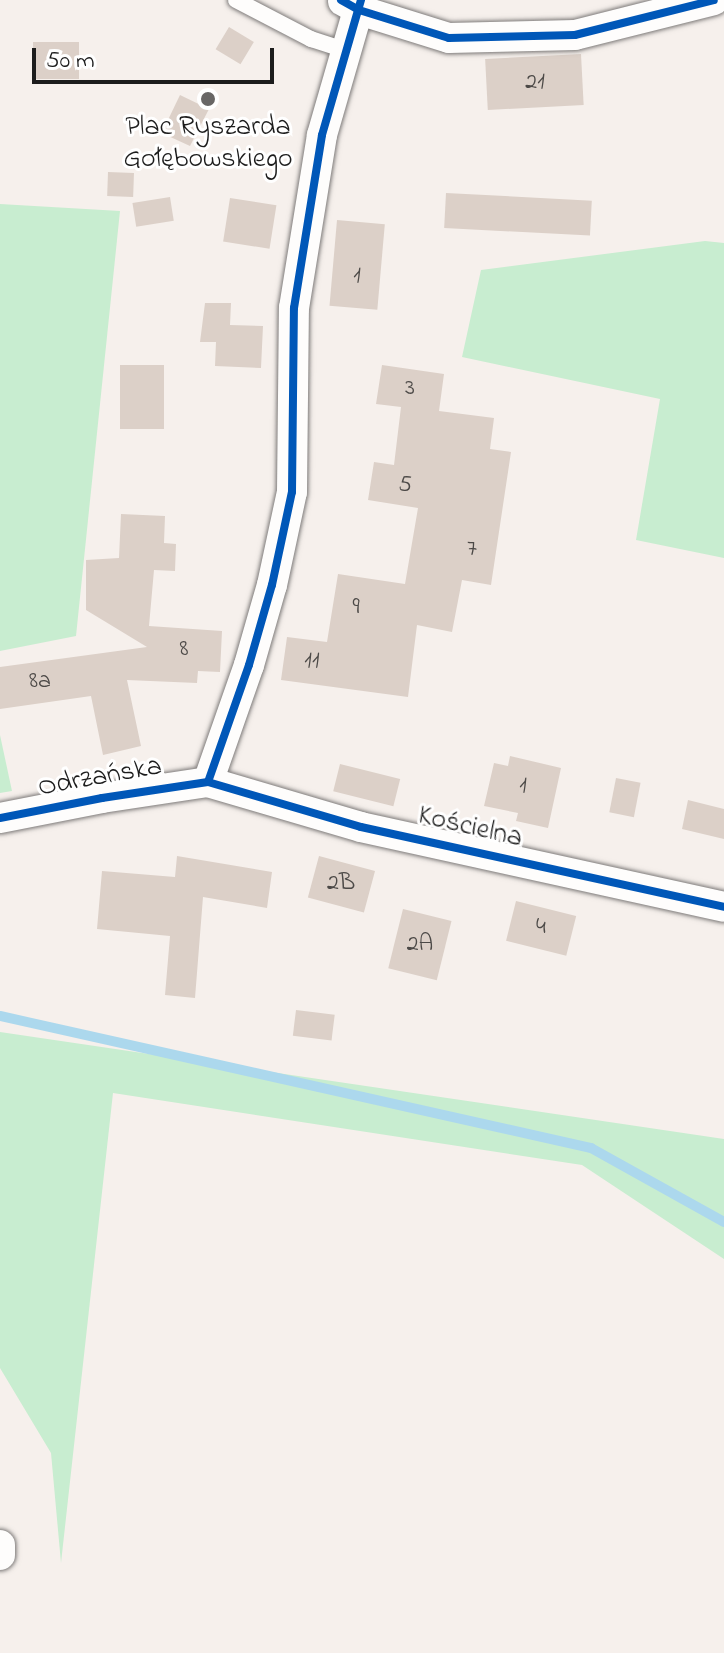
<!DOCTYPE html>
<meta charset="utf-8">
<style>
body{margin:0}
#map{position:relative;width:724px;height:1653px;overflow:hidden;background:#f6f0ec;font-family:"Indie Flower",sans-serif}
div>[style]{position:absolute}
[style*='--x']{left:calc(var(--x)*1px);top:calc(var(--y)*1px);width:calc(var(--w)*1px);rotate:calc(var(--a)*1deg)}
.green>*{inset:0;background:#c8edd0}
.stream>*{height:10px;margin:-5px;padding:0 5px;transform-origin:5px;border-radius:5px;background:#acd8ed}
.building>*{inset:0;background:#dcd0c8;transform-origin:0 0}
.roads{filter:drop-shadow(0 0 2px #7e7b7a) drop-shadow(0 0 2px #7e7b7a)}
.service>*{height:16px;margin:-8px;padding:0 8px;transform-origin:8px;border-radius:8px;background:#fefdfc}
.minor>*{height:30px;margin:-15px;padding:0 15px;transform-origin:15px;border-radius:15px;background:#fefdfc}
.cycleway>*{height:8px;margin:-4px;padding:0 4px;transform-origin:4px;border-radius:4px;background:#0057b8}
.dots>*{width:22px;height:22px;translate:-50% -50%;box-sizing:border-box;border:4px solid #fff;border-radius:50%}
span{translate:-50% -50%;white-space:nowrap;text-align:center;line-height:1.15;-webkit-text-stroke:6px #fff;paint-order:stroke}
.number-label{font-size:24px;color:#4c4947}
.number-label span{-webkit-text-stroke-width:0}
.poi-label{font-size:28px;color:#1c1c1c}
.street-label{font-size:28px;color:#1c1c1c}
.scale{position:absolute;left:32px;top:48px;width:242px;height:36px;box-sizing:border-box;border:4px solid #1c1c1c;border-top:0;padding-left:10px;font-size:24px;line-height:28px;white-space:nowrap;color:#1c1c1c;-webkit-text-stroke:6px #fff;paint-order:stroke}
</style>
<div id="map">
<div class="green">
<div style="clip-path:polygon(0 204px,120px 211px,76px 636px,0 651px)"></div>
<div style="clip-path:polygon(705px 241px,724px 243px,724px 558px,636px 540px,660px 399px,462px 357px,481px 270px)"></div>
<div style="clip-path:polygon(0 735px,12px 791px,0 793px)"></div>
<div style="clip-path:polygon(0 1032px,724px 1139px,724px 1259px,582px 1165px,113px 1093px,61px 1563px,51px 1453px,0 1368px)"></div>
</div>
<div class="stream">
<div style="--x:0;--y:1016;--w:606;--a:12.59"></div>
<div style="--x:591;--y:1148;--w:152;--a:29.1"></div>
</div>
<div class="building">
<div style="left:229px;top:27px;width:29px;height:26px;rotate:31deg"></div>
<div style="left:79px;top:42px;width:37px;height:46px;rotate:90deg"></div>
<div style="left:581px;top:54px;width:51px;height:96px;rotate:87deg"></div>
<div style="clip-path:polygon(180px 95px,209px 109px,190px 146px,166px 135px,166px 124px)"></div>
<div style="left:108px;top:172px;width:26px;height:24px;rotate:2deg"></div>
<div style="left:446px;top:193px;width:146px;height:35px;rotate:3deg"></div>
<div style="left:170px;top:197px;width:24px;height:38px;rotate:81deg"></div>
<div style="left:230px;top:198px;width:47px;height:44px;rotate:9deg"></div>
<div style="left:337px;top:220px;width:48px;height:86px;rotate:5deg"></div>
<div style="clip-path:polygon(205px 303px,231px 303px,230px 325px,263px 326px,261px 368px,215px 366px,216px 342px,200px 342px)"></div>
<div style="left:120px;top:365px;width:44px;height:64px"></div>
<div style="clip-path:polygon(382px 365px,444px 374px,439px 411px,494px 418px,490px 449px,511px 452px,491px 585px,462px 580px,452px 632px,417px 625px,408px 697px,281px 680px,287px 637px,327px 642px,338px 574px,405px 584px,418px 508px,368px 500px,374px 462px,394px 465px,401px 407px,376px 404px)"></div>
<div style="clip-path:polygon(121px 514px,165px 516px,164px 543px,176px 544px,175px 571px,154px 570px,149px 626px,222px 631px,220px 672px,198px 671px,197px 683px,127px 680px,141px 746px,103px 755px,91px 696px,0 709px,0 667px,147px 647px,86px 610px,86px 560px,119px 558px)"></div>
<div style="clip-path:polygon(510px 756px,561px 768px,548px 828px,516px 821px,518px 813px,484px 806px,494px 763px,508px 766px)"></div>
<div style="left:340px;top:764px;width:62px;height:28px;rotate:14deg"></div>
<div style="left:616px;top:778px;width:25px;height:35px;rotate:11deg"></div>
<div style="clip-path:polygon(688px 800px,724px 809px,724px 839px,682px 829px)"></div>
<div style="clip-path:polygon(177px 856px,272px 872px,267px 908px,203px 897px,195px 998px,165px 995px,170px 936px,97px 929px,102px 871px,175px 877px)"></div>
<div style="left:319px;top:856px;width:58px;height:43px;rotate:15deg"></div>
<div style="left:516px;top:901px;width:62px;height:41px;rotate:14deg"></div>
<div style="left:403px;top:909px;width:50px;height:61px;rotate:14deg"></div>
<div style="left:296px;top:1010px;width:39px;height:26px;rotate:7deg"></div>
</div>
<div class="roads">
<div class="service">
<div style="--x:236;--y:0;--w:85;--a:27.5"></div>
<div style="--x:311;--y:39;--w:38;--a:18"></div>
</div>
<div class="minor">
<div style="--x:343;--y:1;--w:18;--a:29"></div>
<div style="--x:359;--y:10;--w:94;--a:17.3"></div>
<div style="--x:449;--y:38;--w:126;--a:-1.4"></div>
<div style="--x:575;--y:35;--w:143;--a:-14.1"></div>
<div style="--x:208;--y:782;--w:124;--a:-70.7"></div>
<div style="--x:249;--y:665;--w:83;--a:-74"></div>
<div style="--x:272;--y:585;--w:95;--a:-77.9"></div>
<div style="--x:292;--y:492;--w:184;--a:-89.4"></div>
<div style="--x:294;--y:308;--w:175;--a:-80.8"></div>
<div style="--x:322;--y:135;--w:141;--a:-73.9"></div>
<div style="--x:0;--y:818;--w:104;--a:-11.1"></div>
<div style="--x:102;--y:798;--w:107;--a:-8.6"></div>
<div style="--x:208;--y:782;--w:159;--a:16.4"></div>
<div style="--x:361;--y:827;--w:372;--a:12.4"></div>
<div style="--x:0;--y:1545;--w:10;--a:90"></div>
</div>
</div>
<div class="cycleway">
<div style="--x:341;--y:0;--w:21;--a:29"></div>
<div style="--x:359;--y:10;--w:94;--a:17.3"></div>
<div style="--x:449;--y:38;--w:126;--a:-1.4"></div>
<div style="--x:575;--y:35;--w:143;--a:-14.1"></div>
<div style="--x:208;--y:782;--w:124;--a:-70.7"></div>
<div style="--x:249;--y:665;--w:83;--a:-74"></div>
<div style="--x:272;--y:585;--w:95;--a:-77.9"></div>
<div style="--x:292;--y:492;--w:184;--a:-89.4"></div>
<div style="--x:294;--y:308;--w:175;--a:-80.8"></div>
<div style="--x:322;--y:135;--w:141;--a:-73.9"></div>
<div style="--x:0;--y:818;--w:104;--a:-11.1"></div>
<div style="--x:102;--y:798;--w:107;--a:-8.6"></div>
<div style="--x:208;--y:782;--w:159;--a:16.4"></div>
<div style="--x:361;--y:827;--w:372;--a:12.4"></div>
</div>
<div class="dots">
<div style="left:208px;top:99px;background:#686665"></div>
</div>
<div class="number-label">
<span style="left:535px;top:83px">21</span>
<span style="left:357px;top:277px">1</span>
<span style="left:410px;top:389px">3</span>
<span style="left:405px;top:486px">5</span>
<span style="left:472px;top:550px">7</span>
<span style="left:356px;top:608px">9</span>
<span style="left:184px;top:650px">8</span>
<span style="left:312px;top:662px">11</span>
<span style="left:40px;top:682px">8a</span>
<span style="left:523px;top:787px">1</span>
<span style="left:341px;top:884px">2B</span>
<span style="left:541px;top:928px">4</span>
<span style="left:420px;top:945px">2A</span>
</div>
<div class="poi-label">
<span style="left:208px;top:144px">Plac Ryszarda<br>Gołębowskiego</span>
</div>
<div class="street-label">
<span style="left:100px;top:778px;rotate:-10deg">Odrzańska</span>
<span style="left:470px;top:828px;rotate:13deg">Kościelna</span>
</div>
<div class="scale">50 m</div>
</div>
